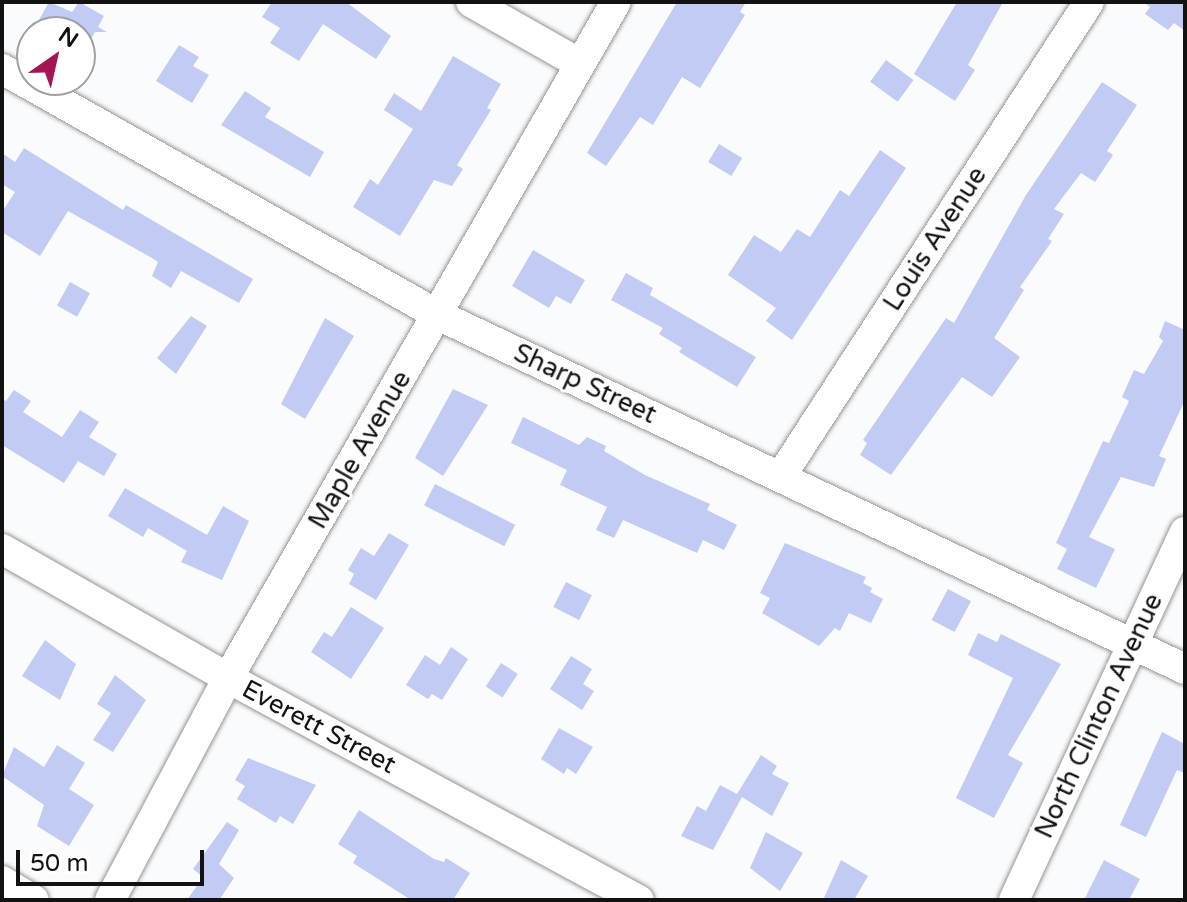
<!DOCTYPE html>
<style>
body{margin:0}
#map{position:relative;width:1187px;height:902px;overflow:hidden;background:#fafbfc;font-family:"Varela Round",sans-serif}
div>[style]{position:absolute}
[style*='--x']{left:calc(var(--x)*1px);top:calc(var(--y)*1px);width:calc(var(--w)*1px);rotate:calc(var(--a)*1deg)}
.building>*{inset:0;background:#c1cbf4;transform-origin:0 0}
.roads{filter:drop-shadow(0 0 2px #959596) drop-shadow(0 0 2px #959596)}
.street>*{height:30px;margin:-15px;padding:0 15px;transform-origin:15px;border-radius:15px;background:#fff}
span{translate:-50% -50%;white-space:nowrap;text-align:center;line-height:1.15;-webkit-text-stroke:6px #fff;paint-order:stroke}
.street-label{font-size:26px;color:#121212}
.frame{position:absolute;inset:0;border:4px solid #121212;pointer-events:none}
.north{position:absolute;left:16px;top:16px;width:80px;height:80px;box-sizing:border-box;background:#fff;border:2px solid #a0a0a0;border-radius:50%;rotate:34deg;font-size:22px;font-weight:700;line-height:32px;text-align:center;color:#121212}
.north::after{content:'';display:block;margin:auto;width:28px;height:36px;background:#a51455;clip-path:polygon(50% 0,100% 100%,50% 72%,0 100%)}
.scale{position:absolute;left:16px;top:850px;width:188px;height:36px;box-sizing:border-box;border:4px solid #121212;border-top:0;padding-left:10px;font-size:24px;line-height:28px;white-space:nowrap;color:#121212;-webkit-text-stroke:6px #fff;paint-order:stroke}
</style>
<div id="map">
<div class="building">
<div style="clip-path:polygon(49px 2px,72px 12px,79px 2px,104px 16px,98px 27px,107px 32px,95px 32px,80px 58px,80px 32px,48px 32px,36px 25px)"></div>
<div style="clip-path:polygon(272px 2px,346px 2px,391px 36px,376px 59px,323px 24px,299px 61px,270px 43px,280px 28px,262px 17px)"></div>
<div style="clip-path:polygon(677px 2px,746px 2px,740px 12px,745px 15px,700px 88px,682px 77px,653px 125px,640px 117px,606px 166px,587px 153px)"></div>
<div style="clip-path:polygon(957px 2px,1003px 2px,968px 65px,975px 70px,955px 101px,914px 74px)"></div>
<div style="clip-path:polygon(1143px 2px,1185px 2px,1185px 31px,1174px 23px,1168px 30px,1145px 14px,1150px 7px)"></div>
<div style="clip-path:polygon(179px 45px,199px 57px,193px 66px,209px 75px,192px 103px,156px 81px)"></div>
<div style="clip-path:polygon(453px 56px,501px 84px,487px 108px,491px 110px,457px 165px,463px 169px,452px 186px,434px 180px,400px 236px,353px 207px,370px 179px,378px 185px,413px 129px,384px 110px,394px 93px,421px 111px)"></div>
<div style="left:886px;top:60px;width:34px;height:27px;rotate:36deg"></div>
<div style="clip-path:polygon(1102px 82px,1137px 105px,1107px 151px,1113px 155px,1095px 182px,1081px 173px,1054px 209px,1064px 214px,1048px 239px,1052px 241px,1020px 287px,1024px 290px,994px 338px,1020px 357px,992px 397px,962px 377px,891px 475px,860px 455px,867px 443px,863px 440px,946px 318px,954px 323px,1026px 195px)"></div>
<div style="clip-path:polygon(245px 91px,271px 108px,265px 117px,324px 152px,310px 177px,221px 125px)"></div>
<div style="left:719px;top:144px;width:27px;height:21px;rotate:31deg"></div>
<div style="clip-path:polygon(24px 148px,123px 210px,126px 205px,253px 279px,239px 303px,181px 271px,171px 288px,152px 276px,158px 262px,152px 258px,68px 211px,40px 256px,2px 232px,2px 212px,15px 192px,2px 184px,2px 153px,15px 162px)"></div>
<div style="clip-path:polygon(880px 150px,906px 168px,792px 340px,766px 321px,776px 308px,728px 275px,754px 235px,781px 252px,797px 229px,810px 237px,840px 190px,849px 196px)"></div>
<div style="clip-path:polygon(533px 250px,585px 280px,571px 304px,556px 296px,549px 308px,512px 286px)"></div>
<div style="clip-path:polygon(626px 273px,653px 288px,650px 295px,756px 357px,737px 387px,679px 352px,682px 348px,659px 334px,663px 328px,611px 300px)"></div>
<div style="left:70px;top:282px;width:23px;height:27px;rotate:29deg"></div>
<div style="clip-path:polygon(191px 316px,207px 326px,176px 374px,157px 358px)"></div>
<div style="clip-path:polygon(325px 318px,354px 336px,305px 419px,281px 404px)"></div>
<div style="clip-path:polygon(1165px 321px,1185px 330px,1185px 400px,1159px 456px,1166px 459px,1154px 487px,1121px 477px,1089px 537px,1115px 549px,1096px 588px,1057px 569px,1067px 549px,1056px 543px,1103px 441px,1109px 443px,1129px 401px,1122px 397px,1134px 370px,1144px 374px,1163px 341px,1159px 337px)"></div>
<div style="clip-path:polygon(453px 389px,488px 405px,443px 476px,415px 458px)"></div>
<div style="clip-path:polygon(14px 390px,31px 401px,23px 412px,62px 437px,80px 410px,99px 422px,89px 437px,117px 454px,104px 476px,78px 461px,64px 483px,2px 445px,2px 399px,6px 401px)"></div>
<div style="clip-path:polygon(523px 417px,579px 445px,587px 437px,606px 446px,604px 451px,645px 475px,710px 504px,707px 510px,737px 525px,724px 550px,703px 540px,697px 553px,623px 520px,614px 538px,596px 530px,607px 507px,560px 485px,567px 470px,511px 443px)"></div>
<div style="left:435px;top:484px;width:90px;height:24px;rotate:27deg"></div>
<div style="clip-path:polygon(125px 488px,207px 535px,223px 506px,249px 521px,222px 580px,181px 562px,187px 551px,148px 528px,143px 537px,108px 516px)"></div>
<div style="clip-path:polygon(389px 533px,409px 545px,376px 600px,349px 584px,354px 574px,348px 570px,361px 548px,374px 556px)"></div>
<div style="clip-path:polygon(785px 543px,866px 577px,863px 583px,872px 588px,870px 592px,883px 599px,871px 623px,849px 613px,840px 631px,835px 628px,819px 646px,762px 613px,770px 598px,760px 593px)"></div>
<div style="left:566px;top:582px;width:29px;height:28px;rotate:27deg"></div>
<div style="left:948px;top:589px;width:26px;height:35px;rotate:28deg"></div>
<div style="clip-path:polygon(351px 607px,384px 628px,351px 679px,311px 652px,324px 632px,332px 637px)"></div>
<div style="clip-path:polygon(978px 633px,997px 642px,1001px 634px,1061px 664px,1008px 755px,1023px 763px,994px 818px,956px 798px,1013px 678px,968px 655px)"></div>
<div style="clip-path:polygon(45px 640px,76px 664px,60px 700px,22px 676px)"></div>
<div style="clip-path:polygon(451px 647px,468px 659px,442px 700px,432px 694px,428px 699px,406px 685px,425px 655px,440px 665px)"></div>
<div style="clip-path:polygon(571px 656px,592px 669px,583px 684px,594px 691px,582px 710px,550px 689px)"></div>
<div style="left:501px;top:663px;width:20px;height:28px;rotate:33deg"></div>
<div style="clip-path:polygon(115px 675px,146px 700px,113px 752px,93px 740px,111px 713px,97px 704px)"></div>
<div style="clip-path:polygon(559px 728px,593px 747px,576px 774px,567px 768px,564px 774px,541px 759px)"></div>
<div style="clip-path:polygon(1162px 732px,1185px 744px,1185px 773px,1177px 770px,1146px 837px,1120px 825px)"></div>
<div style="clip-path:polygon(57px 745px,85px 763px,69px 789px,94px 805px,69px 846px,37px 826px,44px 805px,2px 776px,14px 747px,44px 767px)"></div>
<div style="clip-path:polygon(761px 755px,777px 766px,772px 774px,789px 783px,772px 816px,742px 797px,713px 850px,681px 836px,697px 806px,706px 811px,720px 785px,737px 794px)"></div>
<div style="clip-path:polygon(248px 758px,316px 785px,293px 824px,280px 816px,276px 823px,237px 799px,245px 786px,235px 780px)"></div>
<div style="clip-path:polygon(359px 810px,434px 859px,444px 862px,446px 858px,470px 873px,453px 900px,411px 900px,353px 863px,357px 856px,338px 844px)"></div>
<div style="clip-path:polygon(227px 822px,239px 830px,219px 864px,234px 878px,219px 900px,187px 900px,203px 877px,193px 869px)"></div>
<div style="clip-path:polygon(766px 832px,803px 853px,780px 891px,750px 868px)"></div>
<div style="clip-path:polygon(841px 860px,868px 876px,854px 900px,823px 900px)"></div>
<div style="clip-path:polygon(1104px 860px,1140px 879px,1129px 900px,1084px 900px)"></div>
</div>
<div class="roads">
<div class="street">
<div style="--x:471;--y:2;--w:125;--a:29.6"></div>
<div style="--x:2;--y:69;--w:501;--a:29.43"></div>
<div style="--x:438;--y:315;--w:827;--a:25.36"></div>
<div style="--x:781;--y:476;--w:565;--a:-56.98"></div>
<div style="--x:2;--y:549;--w:260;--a:29.7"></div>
<div style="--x:228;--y:678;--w:467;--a:28.4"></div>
<div style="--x:2;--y:881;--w:37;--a:31"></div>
<div style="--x:110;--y:900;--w:251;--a:-62"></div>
<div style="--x:228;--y:678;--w:779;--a:-60.15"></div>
<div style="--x:1014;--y:900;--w:406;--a:-65.1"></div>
</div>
</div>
<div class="street-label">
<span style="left:935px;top:239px;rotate:-57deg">Louis Avenue</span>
<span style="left:585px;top:384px;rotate:25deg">Sharp Street</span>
<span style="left:360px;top:450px;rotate:-60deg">Maple Avenue</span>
<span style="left:1099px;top:716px;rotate:-65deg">North Clinton Avenue</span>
<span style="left:319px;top:727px;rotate:28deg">Everett Street</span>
</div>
<div class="frame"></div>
<div class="north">N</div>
<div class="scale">50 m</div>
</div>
